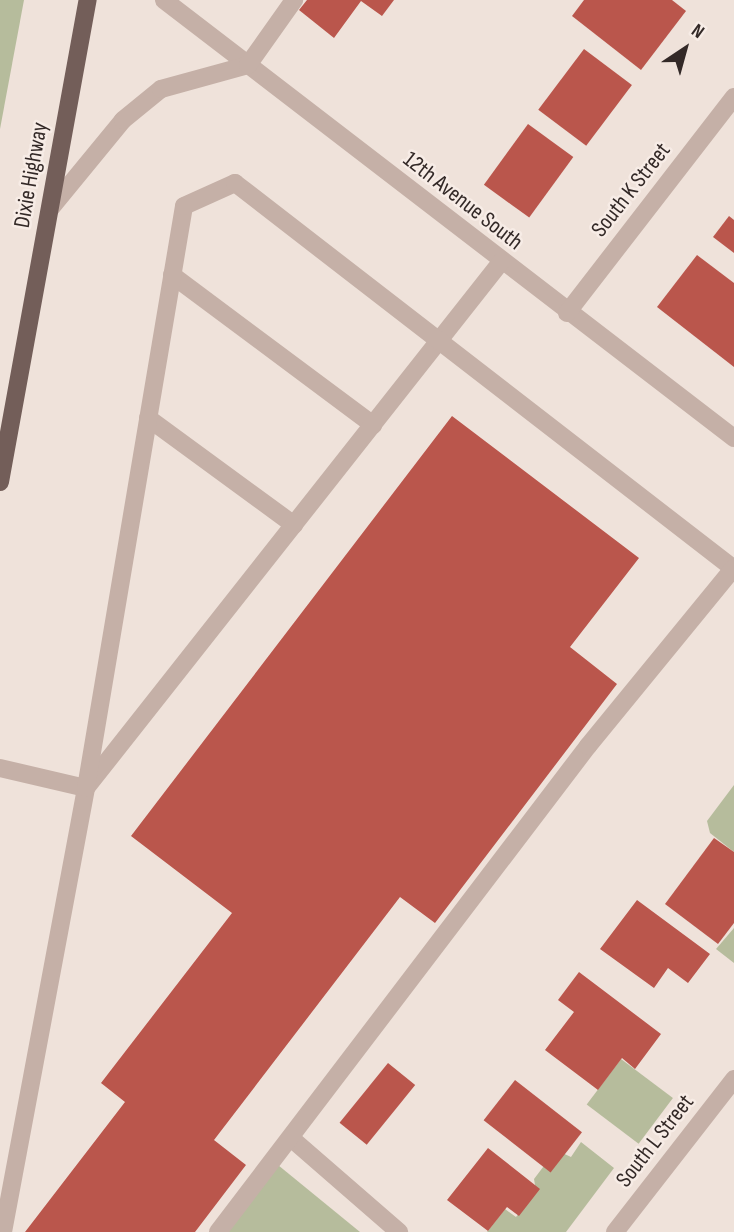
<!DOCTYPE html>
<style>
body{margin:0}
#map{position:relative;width:734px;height:1232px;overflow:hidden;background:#efe2da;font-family:"Sofia Sans Condensed",sans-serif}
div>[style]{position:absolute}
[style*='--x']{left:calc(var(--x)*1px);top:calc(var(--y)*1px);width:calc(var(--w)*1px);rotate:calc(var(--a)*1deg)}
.green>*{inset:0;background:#b6bc9c;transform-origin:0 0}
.building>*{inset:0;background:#ba564c;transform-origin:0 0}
.minor>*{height:18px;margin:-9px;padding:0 9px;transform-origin:9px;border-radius:9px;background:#c5b0a7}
.major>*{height:18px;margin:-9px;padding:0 9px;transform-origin:9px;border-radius:9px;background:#735e59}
span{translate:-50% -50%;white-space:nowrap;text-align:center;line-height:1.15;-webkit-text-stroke:5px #f7ece6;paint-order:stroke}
.street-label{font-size:23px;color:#332927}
.north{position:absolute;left:650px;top:14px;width:70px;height:70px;-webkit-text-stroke:5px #f7ece6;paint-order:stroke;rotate:36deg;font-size:19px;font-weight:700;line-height:28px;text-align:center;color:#332927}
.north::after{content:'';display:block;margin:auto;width:24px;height:32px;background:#332927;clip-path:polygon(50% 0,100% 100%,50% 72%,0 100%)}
</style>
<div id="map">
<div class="green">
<div style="clip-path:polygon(0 0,24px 0,0 129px)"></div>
<div style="clip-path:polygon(734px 785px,734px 852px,710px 833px,707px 821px)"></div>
<div style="clip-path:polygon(734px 928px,734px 963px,716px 949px)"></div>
<div style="left:621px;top:1059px;width:65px;height:57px;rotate:37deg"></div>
<div style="clip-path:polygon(581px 1142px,614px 1168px,566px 1232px,487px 1232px,505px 1209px,516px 1217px,536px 1191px,534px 1179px,556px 1150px,571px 1157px)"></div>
<div style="clip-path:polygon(278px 1165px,360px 1232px,226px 1232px)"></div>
</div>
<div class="building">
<div style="clip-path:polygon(307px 0,394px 0,382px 16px,361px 1px,334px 38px,299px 10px)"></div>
<div style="clip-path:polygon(584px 0,672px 0,686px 11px,641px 70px,572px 16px)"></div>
<div style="left:584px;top:49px;width:60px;height:76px;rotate:37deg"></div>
<div style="left:528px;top:124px;width:56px;height:75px;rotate:36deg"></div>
<div style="clip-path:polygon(729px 216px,734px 220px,734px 253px,713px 237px)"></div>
<div style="clip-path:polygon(697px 255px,734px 283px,734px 367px,657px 307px)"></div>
<div style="clip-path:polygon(452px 416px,639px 558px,570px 647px,617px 684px,435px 923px,400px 897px,214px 1140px,246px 1165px,195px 1232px,25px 1232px,125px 1102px,101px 1083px,232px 913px,131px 836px)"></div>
<div style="clip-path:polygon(714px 838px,734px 852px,734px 923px,718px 944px,665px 904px)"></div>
<div style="clip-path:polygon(637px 900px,710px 954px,688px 983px,668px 968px,654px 988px,600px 949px)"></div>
<div style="clip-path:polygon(579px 972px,661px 1034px,635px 1069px,622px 1058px,598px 1090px,545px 1050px,574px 1012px,558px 1000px)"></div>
<div style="left:388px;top:1063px;width:35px;height:77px;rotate:39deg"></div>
<div style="left:515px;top:1080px;width:85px;height:51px;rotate:38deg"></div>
<div style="clip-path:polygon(488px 1148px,540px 1189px,519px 1216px,507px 1207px,488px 1231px,447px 1200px)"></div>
</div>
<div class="minor">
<div style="--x:164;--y:0;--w:719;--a:37.54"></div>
<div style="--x:50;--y:209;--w:115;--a:-50.6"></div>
<div style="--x:123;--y:120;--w:49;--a:-39.2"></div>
<div style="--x:161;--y:89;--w:90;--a:-15.4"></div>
<div style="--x:248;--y:65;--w:80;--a:-54.7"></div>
<div style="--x:172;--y:275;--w:251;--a:36.7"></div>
<div style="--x:567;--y:313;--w:273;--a:-52.3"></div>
<div style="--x:148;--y:418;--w:181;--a:36.2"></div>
<div style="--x:0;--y:768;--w:88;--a:13.1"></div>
<div style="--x:86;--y:788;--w:670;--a:-51.73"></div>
<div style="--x:292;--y:1139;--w:142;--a:41"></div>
<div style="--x:3;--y:1232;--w:452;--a:-79.4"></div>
<div style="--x:86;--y:788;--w:590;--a:-80.44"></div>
<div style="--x:184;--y:206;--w:56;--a:-24.3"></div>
<div style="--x:235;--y:183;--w:631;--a:37.72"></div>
<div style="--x:218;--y:1232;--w:611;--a:-52.72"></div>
<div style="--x:588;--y:746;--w:229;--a:-50.7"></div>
<div style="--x:615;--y:1232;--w:194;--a:-52.1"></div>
</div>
<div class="major">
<div style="--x:0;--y:482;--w:490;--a:-79.7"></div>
</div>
<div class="street-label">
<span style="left:31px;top:175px;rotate:-80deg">Dixie Highway</span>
<span style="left:631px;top:190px;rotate:-52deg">South K Street</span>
<span style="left:463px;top:201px;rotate:38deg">12th Avenue South</span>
<span style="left:655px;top:1141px;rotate:-52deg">South L Street</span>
</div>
<div class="north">N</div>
</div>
